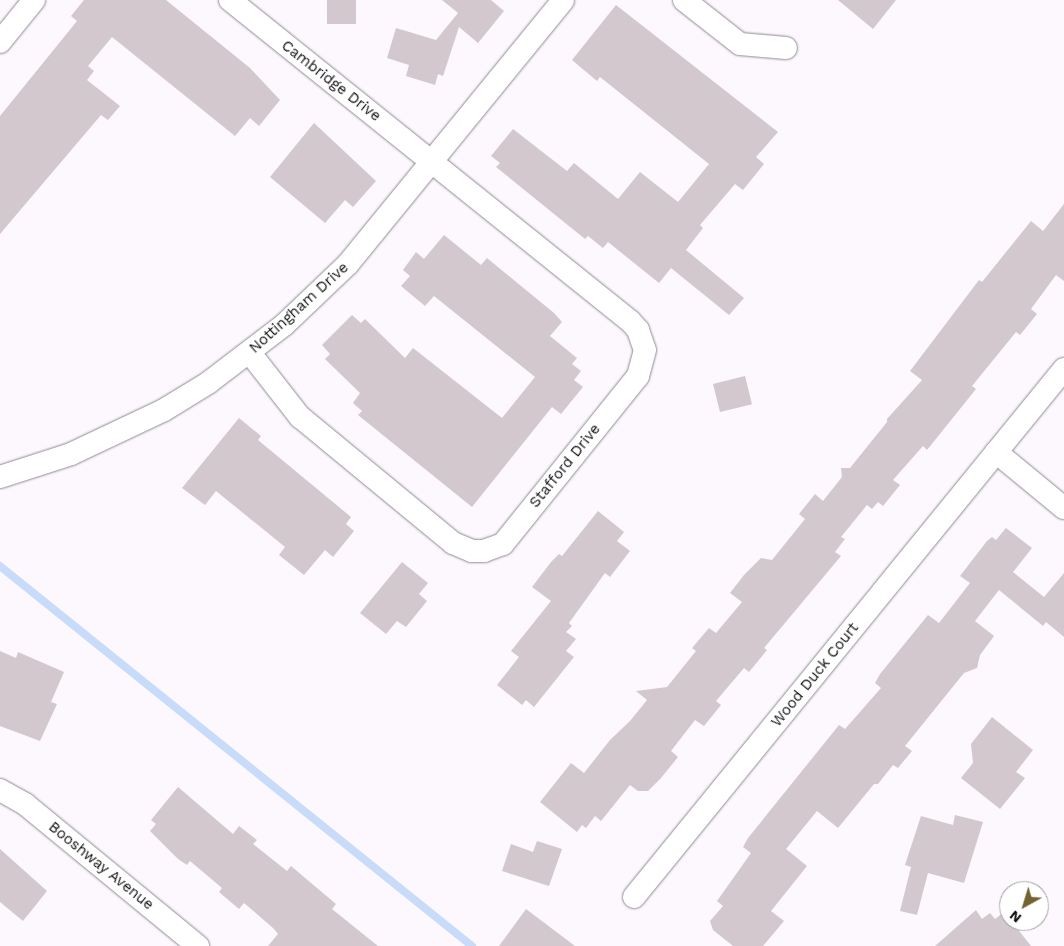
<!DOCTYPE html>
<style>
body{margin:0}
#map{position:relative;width:1064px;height:946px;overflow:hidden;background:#fcf8fe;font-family:"Work Sans",sans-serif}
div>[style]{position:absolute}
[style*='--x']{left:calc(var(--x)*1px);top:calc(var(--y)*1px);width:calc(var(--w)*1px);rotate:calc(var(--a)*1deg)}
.stream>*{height:8px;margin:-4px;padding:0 4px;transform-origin:4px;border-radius:4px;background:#c8dcfa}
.building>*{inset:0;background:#d3c8ce;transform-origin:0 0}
.roads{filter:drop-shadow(0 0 1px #8f8993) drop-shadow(0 0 1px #8f8993)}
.minor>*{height:22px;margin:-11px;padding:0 11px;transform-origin:11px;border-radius:11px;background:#fff}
span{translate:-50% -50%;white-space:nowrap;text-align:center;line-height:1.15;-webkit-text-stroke:4px #fff;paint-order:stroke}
.street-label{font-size:15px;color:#141215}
.north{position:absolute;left:999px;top:881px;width:50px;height:50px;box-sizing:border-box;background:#fff;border:1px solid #a1a0a1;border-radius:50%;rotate:219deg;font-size:14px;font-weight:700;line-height:20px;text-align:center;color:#141215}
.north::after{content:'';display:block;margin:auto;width:18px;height:22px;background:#736331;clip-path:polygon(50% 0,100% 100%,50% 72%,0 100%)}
</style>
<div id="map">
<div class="stream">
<div style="--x:0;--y:566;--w:606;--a:38.84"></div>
</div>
<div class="building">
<div style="clip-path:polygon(84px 0,166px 0,250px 68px,280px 100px,259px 126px,250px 118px,235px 136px,112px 37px,88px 66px,94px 71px,87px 80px,120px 106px,108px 120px,101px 115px,0 234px,0 116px,77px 21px,71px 16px)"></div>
<div style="left:327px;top:0;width:29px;height:24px"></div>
<div style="clip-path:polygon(442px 0,491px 0,504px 11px,478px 43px,459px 27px,443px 76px,438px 74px,435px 85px,406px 76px,409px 65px,387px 58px,396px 28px,436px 40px,458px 13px)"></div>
<div style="clip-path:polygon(838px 0,896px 0,873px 29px)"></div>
<div style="clip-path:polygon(616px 5px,778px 132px,756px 157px,764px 164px,743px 190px,735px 184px,700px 225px,703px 228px,686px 250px,744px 298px,729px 315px,671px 268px,659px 283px,608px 242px,603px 248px,588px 236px,585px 239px,496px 167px,500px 163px,491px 156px,513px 129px,567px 171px,574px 163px,618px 199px,640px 172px,678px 202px,709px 164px,600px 77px,597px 81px,572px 60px)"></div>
<div style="clip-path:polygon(314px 123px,376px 181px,353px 207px,345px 200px,325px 223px,270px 177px)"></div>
<div style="clip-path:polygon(1064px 204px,1064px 281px,1056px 275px,1031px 309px,1037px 314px,1020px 335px,1016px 332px,972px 386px,976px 389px,927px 450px,923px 446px,893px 480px,900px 485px,883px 506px,878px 502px,872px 509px,867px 505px,841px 537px,845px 539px,835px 552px,841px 556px,764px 648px,767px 650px,749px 672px,744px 668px,716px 701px,721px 705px,704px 726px,695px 720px,671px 751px,678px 757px,661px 778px,648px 791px,638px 791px,630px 785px,601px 821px,595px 816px,586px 828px,582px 825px,577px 832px,540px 802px,571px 763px,584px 773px,610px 740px,630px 721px,647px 700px,636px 691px,667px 687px,696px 651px,692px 648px,709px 628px,716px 633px,742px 602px,730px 593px,744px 575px,761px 558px,772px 560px,805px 519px,799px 514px,815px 494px,823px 501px,842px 477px,841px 468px,850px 468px,887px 422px,887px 419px,922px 380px,910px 371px,979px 280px,982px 282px,1031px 221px,1043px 231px)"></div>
<div style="clip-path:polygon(444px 235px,481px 265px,487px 258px,554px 313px,562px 322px,550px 336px,577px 358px,572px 364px,581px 371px,574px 380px,583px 387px,561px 414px,552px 407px,472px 507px,358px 415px,362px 411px,353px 403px,360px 393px,325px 359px,330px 354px,322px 345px,352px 315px,361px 323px,365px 319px,405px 358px,413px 348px,502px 418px,535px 377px,434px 296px,425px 306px,401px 286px,410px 276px,403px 270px,416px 252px,424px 259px)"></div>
<div style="left:745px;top:376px;width:29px;height:33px;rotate:76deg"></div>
<div style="clip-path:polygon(239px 418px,261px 436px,258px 440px,351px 517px,346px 524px,354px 531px,333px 557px,325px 550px,304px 575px,279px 555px,285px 547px,216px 491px,205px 505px,182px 488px)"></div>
<div style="clip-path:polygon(598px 511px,624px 532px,617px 541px,630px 551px,610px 577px,605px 573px,569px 623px,572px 626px,566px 632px,576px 639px,566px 651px,574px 657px,534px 707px,526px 700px,522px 705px,497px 685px,519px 657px,511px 651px,551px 601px,532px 587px,551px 562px,559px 554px,562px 556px)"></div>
<div style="clip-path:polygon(1006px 528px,1032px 548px,1013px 572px,1044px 597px,1064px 573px,1064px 637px,1046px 622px,1043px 626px,999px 590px,975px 621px,994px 636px,980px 655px,977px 668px,964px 673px,905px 746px,912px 751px,898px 768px,893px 765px,878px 784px,874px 784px,838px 828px,817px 811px,786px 849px,807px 866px,771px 911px,784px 921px,763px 946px,733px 946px,713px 930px,710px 921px,723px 906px,717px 901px,751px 853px,743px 847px,748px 838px,839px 725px,845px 729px,881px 688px,875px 683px,880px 674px,928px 615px,939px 623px,970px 583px,960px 576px,987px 541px,992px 537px,996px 540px)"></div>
<div style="clip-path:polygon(402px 562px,428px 583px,419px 594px,427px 601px,406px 627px,397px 621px,386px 634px,360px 613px)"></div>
<div style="clip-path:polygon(0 651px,16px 658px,18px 652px,64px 672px,51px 702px,57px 704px,40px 741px,0 726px)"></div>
<div style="clip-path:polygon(992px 717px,1033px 750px,1016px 772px,1025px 778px,1000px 809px,961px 778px,973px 763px,971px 744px)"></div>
<div style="clip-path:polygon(178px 787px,233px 834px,239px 826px,257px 840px,253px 844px,287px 871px,291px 866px,336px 904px,332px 909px,378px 946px,268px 946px,278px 934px,273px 928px,244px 903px,239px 909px,219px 892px,222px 888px,190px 861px,187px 865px,178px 859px,150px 831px,156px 824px,151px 820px)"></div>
<div style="clip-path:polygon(955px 815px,983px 822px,964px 883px,928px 873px,917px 915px,900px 911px,911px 867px,905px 865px,921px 816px,953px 825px)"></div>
<div style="clip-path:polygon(537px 841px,562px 849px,549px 886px,502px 871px,511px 844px,533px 852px)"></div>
<div style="clip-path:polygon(0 849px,47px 891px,23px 921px,0 902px)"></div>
<div style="clip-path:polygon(526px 909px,575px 946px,499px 946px)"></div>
<div style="clip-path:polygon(976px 910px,982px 919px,990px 913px,995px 919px,1004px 912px,1031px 946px,935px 946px)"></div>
</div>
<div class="roads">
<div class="minor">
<div style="--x:230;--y:0;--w:513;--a:38.75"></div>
<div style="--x:630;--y:321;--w:12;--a:48"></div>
<div style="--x:638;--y:330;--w:21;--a:71"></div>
<div style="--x:645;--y:350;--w:27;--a:105"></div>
<div style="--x:638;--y:376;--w:216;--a:128.8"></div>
<div style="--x:503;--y:544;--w:20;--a:160"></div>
<div style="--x:484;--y:551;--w:12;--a:180"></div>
<div style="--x:472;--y:551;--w:21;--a:-157"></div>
<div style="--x:453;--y:543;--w:198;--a:-140.5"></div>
<div style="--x:300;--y:417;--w:81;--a:-128"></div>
<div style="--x:684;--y:0;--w:71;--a:38.2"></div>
<div style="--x:740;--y:44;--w:46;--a:5"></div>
<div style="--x:0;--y:42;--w:54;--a:-51"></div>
<div style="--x:996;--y:452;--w:88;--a:39.5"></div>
<div style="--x:0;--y:477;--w:75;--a:-17.9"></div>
<div style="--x:71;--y:454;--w:103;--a:-25.3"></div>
<div style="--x:164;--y:410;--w:52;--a:-31.5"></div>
<div style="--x:208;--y:383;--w:96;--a:-37.3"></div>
<div style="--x:284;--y:325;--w:88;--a:-43.6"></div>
<div style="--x:348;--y:264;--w:340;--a:-50.8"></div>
<div style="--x:0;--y:790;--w:29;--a:29"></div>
<div style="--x:25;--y:804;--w:224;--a:39.4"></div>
<div style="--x:634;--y:897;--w:681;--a:-50.84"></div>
</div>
</div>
<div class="street-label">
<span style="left:331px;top:81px;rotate:38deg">Cambridge Drive</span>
<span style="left:299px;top:308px;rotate:-42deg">Nottingham Drive</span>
<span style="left:565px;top:466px;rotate:-51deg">Stafford Drive</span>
<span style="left:815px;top:675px;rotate:-51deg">Wood Duck Court</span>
<span style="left:101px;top:866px;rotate:39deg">Booshway Avenue</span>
</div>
<div class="north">N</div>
</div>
